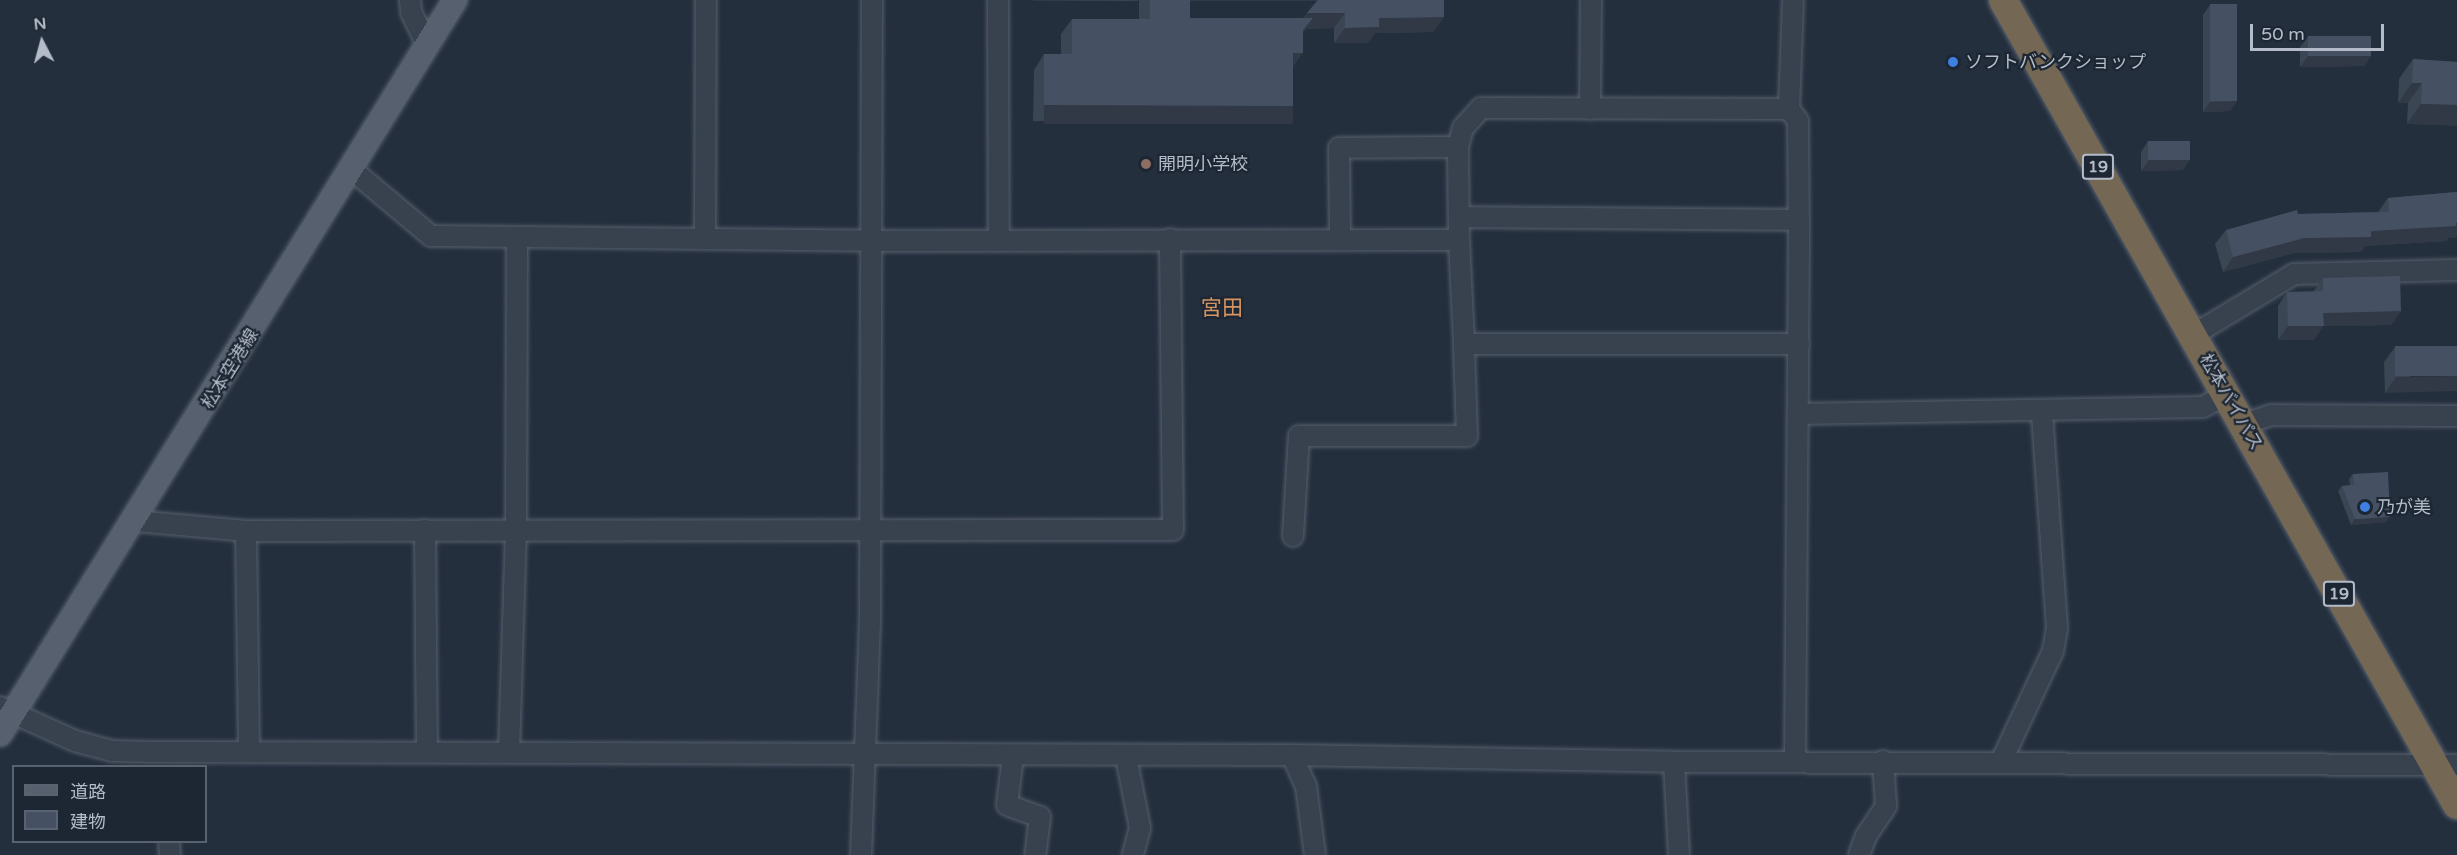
<!DOCTYPE html>
<meta charset="utf-8">
<style>
body{margin:0}
#map{position:relative;width:2457px;height:855px;overflow:hidden;background:#242f3e;font-family:"Varela Round","Noto Sans JP",sans-serif}
div>[style]{position:absolute}
[style*='--x']{left:calc(var(--x)*1px);top:calc(var(--y)*1px);width:calc(var(--w)*1px);rotate:calc(var(--a)*1deg)}
.roads{filter:drop-shadow(0 0 2px #565f6c) drop-shadow(0 0 2px #565f6c)}
.minor>*{height:20px;margin:-10px;padding:0 10px;transform-origin:10px;border-radius:10px;background:#38414e}
.major>*{height:24px;margin:-12px;padding:0 12px;transform-origin:12px;border-radius:12px;background:#56606e}
.highway>*{height:28px;margin:-14px;padding:0 14px;transform-origin:14px;border-radius:14px;background:#746855}
.wall>*{inset:0;background:#3b4654}
.shaded-wall>*{inset:0;background:#303945;transform-origin:0 0}
.building>*{inset:0;background:#455162;transform-origin:0 0}
.dots>*{width:16px;height:16px;translate:-50% -50%;box-sizing:border-box;border:3px solid #1d2633;border-radius:50%}
span{translate:-50% -50%;white-space:nowrap;text-align:center;line-height:1.15;-webkit-text-stroke:4.5px #1d2633;paint-order:stroke}
.shield-label span{padding:2px 4px;background:#1d2633;border:2px solid;border-radius:4px;-webkit-text-stroke-width:0}
.shield-label{font-size:16px;color:#b4bcc9;font-weight:700}
.poi-label{font-size:18px;color:#b4bcc9}
.left{translate:0 -50%;text-align:left}
.street-label{font-size:18px;color:#b4bcc9}
.quarter-label{font-size:21px;color:#d59563}
.legend{position:absolute;left:12px;top:765px;width:195px;height:78px;box-sizing:border-box;background:#1d2633;border:2px solid #59626f;margin:0;padding:8px 10px;list-style:none;font-size:18px;color:#b4bcc9}
.legend li{display:flex;align-items:center;gap:12px;height:30px}
.legend b{width:30px;border:2px solid #59626f}
.north{position:absolute;left:12px;top:12px;width:60px;height:60px;-webkit-text-stroke:4px #1d2633;paint-order:stroke;rotate:354deg;font-size:16px;font-weight:700;line-height:24px;text-align:center;color:#b4bcc9}
.north::after{content:'';display:block;margin:auto;width:21px;height:27px;background:#b4bcc9;clip-path:polygon(50% 0,100% 100%,50% 72%,0 100%)}
.scale{position:absolute;left:2250px;top:24px;width:134px;height:27px;box-sizing:border-box;border:3px solid #b4bcc9;border-top:0;padding-left:8px;font-size:18px;line-height:21px;white-space:nowrap;color:#b4bcc9;-webkit-text-stroke:4px #1d2633;paint-order:stroke}
</style>
<div id="map">
<div class="roads">
<div class="minor">
<div style="--x:410;--y:0;--w:12;--a:85"></div>
<div style="--x:411;--y:12;--w:37;--a:64"></div>
<div style="--x:998;--y:0;--w:241;--a:89.8"></div>
<div style="--x:1793;--y:0;--w:109;--a:92.1"></div>
<div style="--x:1789;--y:109;--w:15;--a:53"></div>
<div style="--x:1798;--y:121;--w:119;--a:89.5"></div>
<div style="--x:1799;--y:240;--w:521;--a:90.44"></div>
<div style="--x:1590;--y:109;--w:109;--a:-89.5"></div>
<div style="--x:1789;--y:109;--w:308;--a:-179.8"></div>
<div style="--x:1481;--y:108;--w:27;--a:132"></div>
<div style="--x:1463;--y:128;--w:20;--a:105"></div>
<div style="--x:1458;--y:147;--w:93;--a:89.4"></div>
<div style="--x:1459;--y:240;--w:104;--a:87.2"></div>
<div style="--x:1464;--y:344;--w:335;--a:0"></div>
<div style="--x:350;--y:168;--w:106;--a:40"></div>
<div style="--x:431;--y:236;--w:442;--a:0.6"></div>
<div style="--x:873;--y:241;--w:586;--a:-0.1"></div>
<div style="--x:1459;--y:217;--w:340;--a:0.5"></div>
<div style="--x:705;--y:238;--w:238;--a:-89.8"></div>
<div style="--x:1340;--y:240;--w:92;--a:-90.6"></div>
<div style="--x:1339;--y:148;--w:119;--a:-0.5"></div>
<div style="--x:2193;--y:335;--w:118;--a:-31.1"></div>
<div style="--x:2294;--y:274;--w:163;--a:-1.4"></div>
<div style="--x:1798;--y:414;--w:405;--a:-1"></div>
<div style="--x:2203;--y:407;--w:26;--a:-29"></div>
<div style="--x:2244;--y:424;--w:28;--a:-18"></div>
<div style="--x:2271;--y:415;--w:186;--a:0.3"></div>
<div style="--x:135;--y:521;--w:111;--a:5.1"></div>
<div style="--x:246;--y:531;--w:927;--a:-0.06"></div>
<div style="--x:1173;--y:530;--w:291;--a:-90.6"></div>
<div style="--x:425;--y:530;--w:222;--a:89.5"></div>
<div style="--x:246;--y:531;--w:221;--a:89.2"></div>
<div style="--x:1293;--y:536;--w:100;--a:-86.6"></div>
<div style="--x:1299;--y:436;--w:168;--a:0"></div>
<div style="--x:1467;--y:436;--w:92;--a:-91.9"></div>
<div style="--x:0;--y:707;--w:82;--a:24.4"></div>
<div style="--x:75;--y:741;--w:38;--a:15"></div>
<div style="--x:112;--y:751;--w:41;--a:1.4"></div>
<div style="--x:153;--y:752;--w:1139;--a:0.15"></div>
<div style="--x:1292;--y:755;--w:382;--a:1"></div>
<div style="--x:1674;--y:762;--w:783;--a:0.22"></div>
<div style="--x:509;--y:752;--w:222;--a:-88.2"></div>
<div style="--x:516;--y:530;--w:291;--a:-89.8"></div>
<div style="--x:1013;--y:755;--w:50;--a:96.8"></div>
<div style="--x:1007;--y:805;--w:35;--a:20"></div>
<div style="--x:1040;--y:817;--w:38;--a:97"></div>
<div style="--x:1292;--y:755;--w:34;--a:66"></div>
<div style="--x:1306;--y:786;--w:70;--a:82.6"></div>
<div style="--x:1126;--y:757;--w:72;--a:78.8"></div>
<div style="--x:1140;--y:828;--w:28;--a:105"></div>
<div style="--x:1674;--y:762;--w:93;--a:86.9"></div>
<div style="--x:2001;--y:762;--w:123;--a:-64.9"></div>
<div style="--x:2053;--y:651;--w:23;--a:-80"></div>
<div style="--x:2057;--y:628;--w:218;--a:-94"></div>
<div style="--x:169;--y:842;--w:13;--a:86"></div>
<div style="--x:861;--y:855;--w:233;--a:-87.8"></div>
<div style="--x:870;--y:622;--w:622;--a:-89.82"></div>
<div style="--x:1859;--y:855;--w:20;--a:-70"></div>
<div style="--x:1866;--y:836;--w:36;--a:-56"></div>
<div style="--x:1886;--y:806;--w:45;--a:-93.8"></div>
</div>
<div class="major">
<div style="--x:0;--y:734;--w:864;--a:-58.21"></div>
</div>
<div class="highway">
<div style="--x:2003;--y:0;--w:924;--a:60.58"></div>
</div>
</div>
<div class="wall">
<div style="clip-path:polygon(evenodd,1033px 0,1444px 0,1444px 17px,1433px 32px,1375px 33px,1368px 43px,1334px 43px,1334px 28px,1306px 29px,1303px 32px,1293px 66px,1293px 106px,1282px 122px,1033px 121px,1034px 70px,1044px 54px,1061px 54px,1061px 34px,1072px 19px,1139px 19px,1139px 0,1033px 1px,1033px 0,1190px 1px,1317px 1px,1303px 18px,1190px 18px,1190px 1px)"></div>
<div style="clip-path:polygon(2210px 5px,2237px 101px,2230px 111px,2203px 112px,2203px 15px)"></div>
<div style="clip-path:polygon(2308px 37px,2371px 56px,2364px 66px,2300px 67px,2300px 47px)"></div>
<div style="clip-path:polygon(2413px 59px,2457px 62px,2407px 124px,2408px 103px,2398px 103px,2399px 79px)"></div>
<div style="clip-path:polygon(2148px 141px,2183px 170px,2141px 171px,2141px 152px)"></div>
<div style="clip-path:polygon(2457px 192px,2457px 237px,2448px 238px,2446px 241px,2365px 246px,2361px 252px,2294px 253px,2223px 272px,2215px 244px,2226px 230px,2298px 214px,2378px 212px,2388px 198px)"></div>
<div style="clip-path:polygon(2323px 278px,2401px 311px,2391px 325px,2323px 326px,2314px 340px,2278px 340px,2278px 306px,2287px 292px,2313px 292px)"></div>
<div style="clip-path:polygon(2457px 346px,2385px 393px,2384px 362px,2395px 347px)"></div>
<div style="clip-path:polygon(2353px 474px,2386px 522px,2351px 525px,2338px 491px,2342px 486px,2350px 485px,2349px 479px)"></div>
</div>
<div class="shaded-wall">
<div style="clip-path:polygon(1033px 0,1139px 0,1033px 1px)"></div>
<div style="left:1180px;top:0;width:139px;height:1px"></div>
<div style="clip-path:polygon(1307px 13px,1345px 13px,1334px 28px,1306px 29px,1292px 46px,1296px 29px)"></div>
<div style="clip-path:polygon(1444px 17px,1433px 32px,1375px 33px,1368px 43px,1334px 43px,1345px 28px,1379px 18px)"></div>
<div style="clip-path:polygon(1293px 53px,1303px 53px,1292px 68px)"></div>
<div style="clip-path:polygon(2308px 56px,2371px 56px,2364px 66px,2300px 67px)"></div>
<div style="clip-path:polygon(2412px 83px,2422px 83px,2408px 103px,2398px 103px)"></div>
<div style="clip-path:polygon(2237px 101px,2230px 111px,2203px 112px,2210px 102px)"></div>
<div style="clip-path:polygon(2421px 104px,2457px 105px,2457px 126px,2407px 124px)"></div>
<div style="left:1044px;top:105px;width:249px;height:19px"></div>
<div style="clip-path:polygon(2149px 160px,2190px 160px,2183px 170px,2141px 171px)"></div>
<div style="clip-path:polygon(2457px 223px,2457px 237px,2448px 238px,2446px 241px,2365px 246px,2361px 252px,2294px 253px,2223px 272px,2233px 257px,2304px 238px)"></div>
<div style="clip-path:polygon(2401px 311px,2391px 325px,2323px 326px,2314px 340px,2278px 340px,2288px 326px,2323px 313px)"></div>
<div style="clip-path:polygon(2457px 376px,2457px 391px,2385px 393px,2396px 377px)"></div>
<div style="clip-path:polygon(2390px 517px,2386px 522px,2351px 525px,2355px 519px)"></div>
</div>
<div class="building">
<div style="clip-path:polygon(1150px 0,1190px 0,1190px 18px,1313px 18px,1303px 30px,1303px 53px,1293px 53px,1293px 106px,1044px 105px,1044px 54px,1072px 54px,1072px 19px,1150px 19px)"></div>
<div style="clip-path:polygon(1318px 0,1444px 0,1444px 17px,1379px 18px,1379px 27px,1345px 28px,1345px 13px,1307px 13px)"></div>
<div style="left:2237px;top:4px;width:97px;height:27px;rotate:90deg"></div>
<div style="left:2371px;top:36px;width:20px;height:63px;rotate:90deg"></div>
<div style="clip-path:polygon(2413px 59px,2457px 62px,2457px 105px,2421px 104px,2422px 83px,2412px 83px)"></div>
<div style="left:2148px;top:141px;width:42px;height:19px"></div>
<div style="clip-path:polygon(2457px 192px,2457px 223px,2456px 223px,2456px 226px,2371px 231px,2371px 237px,2304px 238px,2233px 257px,2226px 230px,2297px 210px,2298px 214px,2389px 212px,2388px 198px)"></div>
<div style="clip-path:polygon(2400px 276px,2401px 311px,2323px 313px,2324px 326px,2288px 326px,2287px 292px,2323px 291px,2323px 278px)"></div>
<div style="left:2457px;top:346px;width:30px;height:62px;rotate:90deg"></div>
<div style="clip-path:polygon(2388px 472px,2390px 517px,2355px 519px,2342px 486px,2354px 485px,2353px 474px)"></div>
</div>
<div class="dots">
<div style="left:1953px;top:62px;background:#3f7fe0"></div>
<div style="left:1146px;top:164px;background:#8d6e63"></div>
<div style="left:2365px;top:507px;background:#3f7fe0"></div>
</div>
<div class="shield-label">
<span style="left:2098px;top:167px">19</span>
<span style="left:2339px;top:594px">19</span>
</div>
<div class="poi-label">
<span class="left" style="left:1965px;top:62px">ソフトバンクショップ</span>
<span class="left" style="left:1158px;top:164px">開明小学校</span>
<span class="left" style="left:2377px;top:507px">乃が美</span>
</div>
<div class="street-label">
<span style="left:230px;top:369px;rotate:-58deg">松本空港線</span>
<span style="left:2231px;top:402px;rotate:60deg">松本バイパス</span>
</div>
<div class="quarter-label">
<span style="left:1222px;top:309px">宮田</span>
</div>
<ul class="legend">
<li><b style="height:8px;background:#56606e"></b>道路</li>
<li><b style="height:16px;background:#455162"></b>建物</li>
</ul>
<div class="north">N</div>
<div class="scale">50 m</div>
</div>
